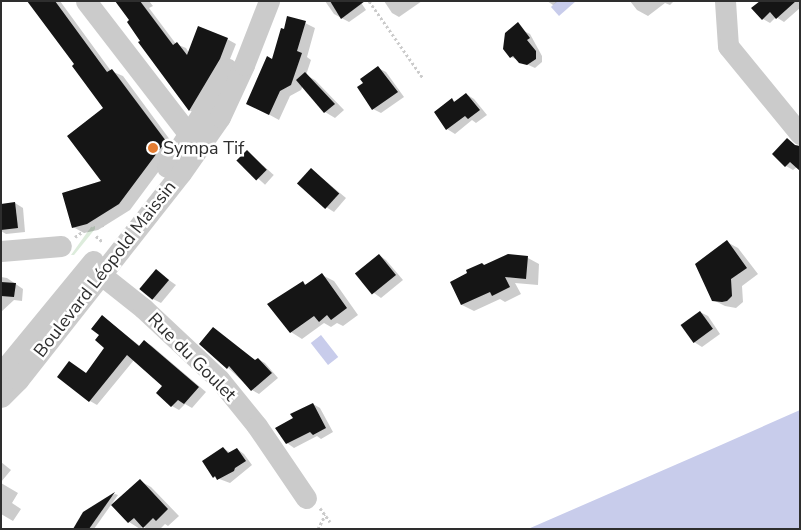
<!DOCTYPE html>
<meta charset="utf-8">
<style>
body{margin:0}
#map{position:relative;width:801px;height:530px;overflow:hidden;background:#fff;font-family:"Nunito Sans",sans-serif}
div>[style]{position:absolute}
[style*='--x']{left:calc(var(--x)*1px);top:calc(var(--y)*1px);width:calc(var(--w)*1px);rotate:calc(var(--a)*1deg)}
.green>*{inset:0;background:#ddecdc}
.water>*{inset:0;background:#c8cceb;transform-origin:0 0}
.shadow>*{inset:0;background:#0003;transform-origin:0 0}
.building>*{inset:0;background:#151515;transform-origin:0 0}
.path>*{height:3px;margin-top:-1.5px;transform-origin:0;background:repeating-linear-gradient(90deg,#cbcbcb 0 2.5px,transparent 0 5px)}
.minor>*{height:21px;margin:-10.5px;padding:0 10.5px;transform-origin:10.5px;border-radius:10.5px;background:#cbcbcb}
.dots>*{width:14px;height:14px;translate:-50% -50%;box-sizing:border-box;border:2px solid #fff;border-radius:50%}
span{translate:-50% -50%;white-space:nowrap;text-align:center;line-height:1.15;-webkit-text-stroke:5px #fff;paint-order:stroke}
.poi-label{font-size:18px;color:#2e2e2e}
.left{translate:0 -50%;text-align:left}
.street-label{font-size:18px;color:#2e2e2e}
.frame{position:absolute;inset:0;border:2px solid #2e2e2e;pointer-events:none}
</style>
<div id="map">
<div class="green">
<div style="clip-path:polygon(95px 226px,95px 229px,74px 255px,71px 255px,91px 227px)"></div>
</div>
<div class="water">
<div style="clip-path:polygon(557px 1px,576px 1px,559px 16px,551px 7px)"></div>
<div style="left:321px;top:335px;width:28px;height:13px;rotate:52deg"></div>
<div style="clip-path:polygon(800px 410px,800px 529px,528px 529px,721px 445px)"></div>
</div>
<div class="shadow">
<div style="clip-path:polygon(31px 1px,60px 1px,111px 71px,123px 76px,176px 148px,130px 210px,98px 230px,84px 233px,73px 227px,103px 182px,68px 137px,105px 108px)"></div>
<div style="clip-path:polygon(116px 1px,149px 1px,153px 6px,149px 8px,176px 44px,186px 48px,189px 53px,227px 39px,236px 44px,228px 64px,198px 115px,189px 110px,140px 43px,142px 41px,131px 21px)"></div>
<div style="clip-path:polygon(325px 1px,360px 1px,366px 10px,349px 22px,334px 14px)"></div>
<div style="clip-path:polygon(384px 1px,422px 1px,399px 17px,392px 13px)"></div>
<div style="clip-path:polygon(547px 1px,558px 1px,553px 5px)"></div>
<div style="clip-path:polygon(630px 1px,674px 1px,670px 5px,665px 3px,648px 16px,637px 10px)"></div>
<div style="clip-path:polygon(761px 1px,800px 1px,800px 8px,784px 22px,776px 17px,770px 23px,763px 19px)"></div>
<div style="clip-path:polygon(305px 23px,315px 28px,307px 57px,311px 60px,306px 75px,315px 80px,344px 110px,335px 118px,325px 112px,303px 86px,301px 90px,290px 96px,279px 120px,257px 108px,273px 60px)"></div>
<div style="clip-path:polygon(522px 30px,530px 34px,542px 56px,542px 62px,535px 68px,511px 57px)"></div>
<div style="clip-path:polygon(378px 68px,386px 72px,404px 97px,381px 113px,373px 109px)"></div>
<div style="clip-path:polygon(466px 94px,474px 99px,487px 115px,476px 123px,472px 120px,455px 134px,447px 129px,435px 113px,452px 100px,456px 102px)"></div>
<div style="clip-path:polygon(787px 140px,798px 147px,797px 167px,793px 170px,786px 166px)"></div>
<div style="left:247px;top:151px;width:36px;height:13px;rotate:42deg"></div>
<div style="clip-path:polygon(311px 169px,346px 198px,334px 212px,326px 207px)"></div>
<div style="clip-path:polygon(15px 203px,23px 208px,25px 232px,6px 234px,1px 231px,1px 205px)"></div>
<div style="clip-path:polygon(727px 242px,738px 248px,758px 274px,742px 286px,743px 302px,736px 308px,725px 306px,713px 300px)"></div>
<div style="clip-path:polygon(379px 255px,386px 260px,403px 280px,381px 298px,374px 293px)"></div>
<div style="clip-path:polygon(528px 258px,539px 264px,538px 285px,515px 283px,521px 294px,505px 302px,500px 299px,474px 311px,462px 305px,451px 282px,469px 274px,482px 264px,486px 266px)"></div>
<div style="clip-path:polygon(156px 271px,176px 285px,161px 303px,153px 299px)"></div>
<div style="clip-path:polygon(322px 275px,334px 281px,358px 315px,343px 326px,337px 323px,331px 327px,324px 323px,302px 339px,291px 332px,303px 283px,307px 285px)"></div>
<div style="clip-path:polygon(1px 277px,7px 278px,23px 289px,22px 301px,14px 300px,1px 312px)"></div>
<div style="clip-path:polygon(700px 312px,708px 316px,720px 334px,702px 347px,694px 342px,682px 325px)"></div>
<div style="clip-path:polygon(102px 316px,140px 346px,144px 341px,152px 346px,206px 392px,192px 408px,185px 404px,179px 410px,172px 406px,164px 386px,134px 360px,97px 405px,90px 401px,87px 374px,106px 347px,101px 335px)"></div>
<div style="clip-path:polygon(213px 329px,256px 361px,258px 359px,265px 363px,278px 378px,259px 394px,252px 390px,201px 343px)"></div>
<div style="clip-path:polygon(313px 404px,320px 408px,333px 432px,321px 439px,317px 436px,294px 448px,287px 443px,294px 418px)"></div>
<div style="clip-path:polygon(223px 448px,231px 453px,237px 449px,244px 454px,252px 465px,230px 483px,214px 477px)"></div>
<div style="clip-path:polygon(1px 462px,11px 470px,1px 482px)"></div>
<div style="clip-path:polygon(140px 481px,151px 487px,179px 516px,168px 526px,165px 524px,160px 529px,147px 529px,143px 526px,140px 529px,129px 522px,113px 505px)"></div>
<div style="clip-path:polygon(1px 483px,18px 493px,12px 503px,21px 509px,13px 521px,1px 514px)"></div>
<div style="clip-path:polygon(115px 494px,118px 495px,94px 529px,75px 529px,84px 513px)"></div>
</div>
<div class="building">
<div style="clip-path:polygon(27px 1px,55px 1px,107px 72px,112px 69px,166px 141px,119px 204px,87px 224px,72px 228px,62px 193px,101px 181px,67px 136px,103px 108px,72px 66px,74px 64px)"></div>
<div style="clip-path:polygon(115px 1px,140px 1px,173px 45px,177px 42px,187px 55px,198px 26px,228px 38px,220px 59px,189px 111px,138px 42px,140px 41px,127px 22px,129px 20px)"></div>
<div style="clip-path:polygon(330px 1px,365px 1px,341px 19px)"></div>
<div style="clip-path:polygon(760px 1px,796px 1px,776px 19px,770px 12px,762px 20px,751px 8px)"></div>
<div style="clip-path:polygon(287px 16px,306px 21px,297px 51px,302px 53px,291px 85px,280px 91px,269px 115px,246px 104px,267px 56px,272px 59px,281px 28px,284px 29px)"></div>
<div style="clip-path:polygon(518px 22px,530px 38px,527px 40px,536px 51px,536px 59px,527px 65px,519px 63px,513px 56px,510px 58px,503px 49px,505px 33px)"></div>
<div style="clip-path:polygon(378px 66px,398px 92px,372px 110px,357px 87px,363px 83px,360px 79px)"></div>
<div style="clip-path:polygon(305px 72px,335px 104px,324px 113px,296px 80px)"></div>
<div style="clip-path:polygon(466px 93px,480px 110px,468px 119px,465px 116px,446px 130px,434px 112px,452px 98px,454px 102px)"></div>
<div style="clip-path:polygon(787px 138px,795px 145px,800px 146px,800px 171px,790px 162px,785px 167px,772px 154px)"></div>
<div style="left:247px;top:150px;width:28px;height:15px;rotate:45deg"></div>
<div style="left:311px;top:168px;width:38px;height:21px;rotate:42deg"></div>
<div style="clip-path:polygon(15px 202px,18px 228px,1px 230px,1px 204px)"></div>
<div style="clip-path:polygon(727px 240px,747px 268px,731px 279px,732px 296px,727px 301px,722px 302px,712px 301px,695px 264px)"></div>
<div style="left:379px;top:254px;width:27px;height:31px;rotate:51deg"></div>
<div style="clip-path:polygon(508px 254px,528px 256px,526px 279px,505px 277px,510px 287px,492px 296px,490px 292px,461px 305px,450px 282px,467px 273px,466px 270px,482px 263px,484px 265px)"></div>
<div style="left:156px;top:269px;width:17px;height:26px;rotate:40deg"></div>
<div style="clip-path:polygon(322px 273px,347px 308px,331px 320px,327px 315px,319px 322px,314px 316px,290px 333px,267px 304px,303px 281px,305px 285px)"></div>
<div style="clip-path:polygon(1px 282px,16px 283px,14px 297px,1px 296px)"></div>
<div style="left:700px;top:311px;width:22px;height:24px;rotate:54deg"></div>
<div style="clip-path:polygon(102px 315px,139px 346px,144px 340px,199px 387px,184px 404px,178px 400px,171px 407px,156px 393px,162px 386px,127px 355px,89px 402px,57px 377px,69px 361px,86px 373px,104px 348px,95px 340px,99px 335px,91px 329px)"></div>
<div style="clip-path:polygon(213px 327px,255px 360px,258px 358px,272px 373px,251px 391px,229px 366px,227px 369px,199px 344px)"></div>
<div style="clip-path:polygon(313px 403px,326px 428px,313px 435px,310px 432px,286px 444px,275px 428px,293px 418px,290px 414px)"></div>
<div style="clip-path:polygon(223px 447px,228px 453px,237px 448px,246px 461px,235px 468px,234px 471px,217px 480px,215px 476px,213px 478px,202px 461px)"></div>
<div style="clip-path:polygon(140px 479px,168px 509px,156px 521px,153px 518px,143px 528px,134px 518px,128px 523px,111px 505px)"></div>
<div style="clip-path:polygon(115px 492px,89px 529px,73px 529px,83px 512px)"></div>
</div>
<div class="path">
<div style="--x:369;--y:1;--w:94;--a:55"></div>
<div style="--x:96;--y:236;--w:9;--a:41"></div>
<div style="--x:75;--y:237;--w:28;--a:-35"></div>
<div style="--x:98;--y:221;--w:8;--a:40"></div>
<div style="--x:320;--y:508;--w:17;--a:54"></div>
<div style="--x:318;--y:529;--w:16;--a:-63"></div>
</div>
<div class="minor">
<div style="--x:86;--y:1;--w:182;--a:52.4"></div>
<div style="--x:725;--y:1;--w:45;--a:86.2"></div>
<div style="--x:728;--y:46;--w:114;--a:50.7"></div>
<div style="--x:167;--y:167;--w:69;--a:-56.8"></div>
<div style="--x:205;--y:109;--w:46;--a:-61.2"></div>
<div style="--x:1;--y:251;--w:60;--a:-4.8"></div>
<div style="--x:90;--y:266;--w:68;--a:38.4"></div>
<div style="--x:143;--y:308;--w:104;--a:43.1"></div>
<div style="--x:219;--y:379;--w:60;--a:51"></div>
<div style="--x:257;--y:426;--w:87;--a:55.8"></div>
<div style="--x:1;--y:373;--w:145;--a:-50.6"></div>
<div style="--x:1;--y:397;--w:24;--a:-45"></div>
<div style="--x:18;--y:380;--w:263;--a:-51.8"></div>
<div style="--x:181;--y:173;--w:68;--a:-55.1"></div>
<div style="--x:220;--y:117;--w:57;--a:-65.2"></div>
<div style="--x:244;--y:65;--w:69;--a:-68.7"></div>
</div>
<div class="dots">
<div style="left:153px;top:148px;background:#e47c31"></div>
</div>
<div class="poi-label">
<span class="left" style="left:163px;top:148px">Sympa Tif</span>
</div>
<div class="street-label">
<span style="left:105px;top:269px;rotate:-52deg">Boulevard Léopold Maissin</span>
<span style="left:192px;top:357px;rotate:45deg">Rue du Goulet</span>
</div>
<div class="frame"></div>
</div>
